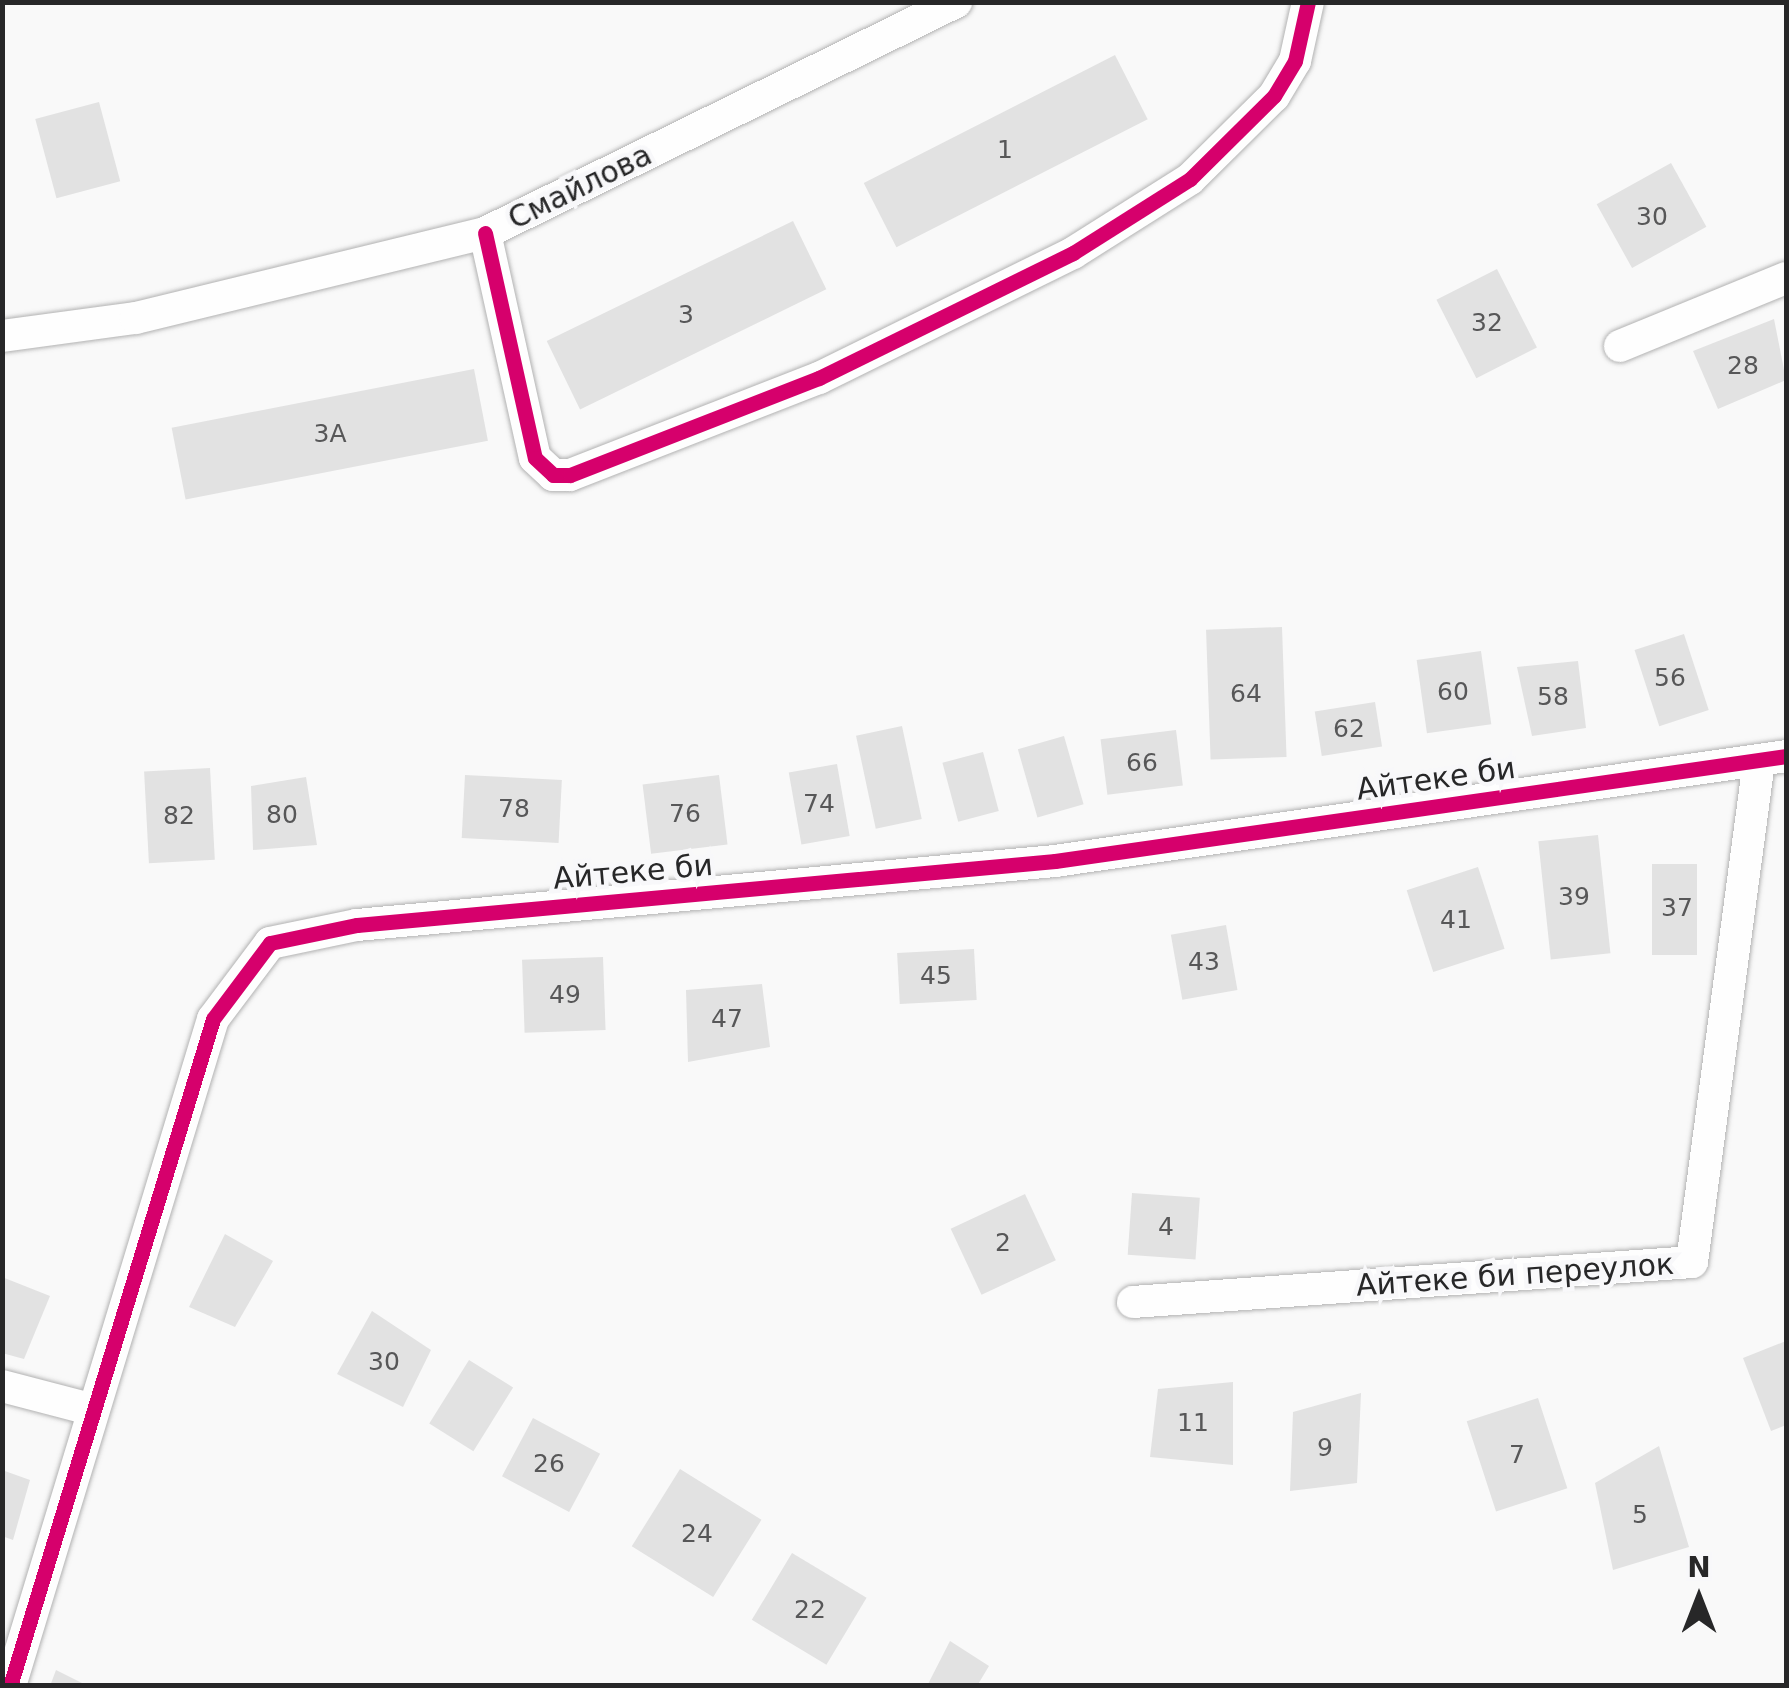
<!DOCTYPE html>
<meta charset="utf-8">
<style>
body{margin:0}
#map{position:relative;width:1789px;height:1688px;overflow:hidden;background:#f9f9f9;font-family:"DejaVu Sans",sans-serif}
div>[style]{position:absolute}
[style*='--x']{left:calc(var(--x)*1px);top:calc(var(--y)*1px);width:calc(var(--w)*1px);rotate:calc(var(--a)*1deg)}
.building>*{inset:0;background:#e2e2e2;transform-origin:0 0}
.roads{filter:drop-shadow(0 0 2px #b2b2b2) drop-shadow(0 0 2px #b2b2b2)}
.minor>*{height:32px;margin:-16px;padding:0 16px;transform-origin:16px;border-radius:16px;background:#fefefe}
.cycleway>*{height:15px;margin:-7.5px;padding:0 7.5px;transform-origin:7.5px;border-radius:7.5px;background:#d6006c}
span{translate:-50% -50%;white-space:nowrap;text-align:center;line-height:1.15;-webkit-text-stroke:9px #f8f8fa;paint-order:stroke}
.number-label{font-size:25px;color:#575758}
.number-label span{-webkit-text-stroke-width:0}
.street-label{font-size:30px;color:#272728}
.frame{position:absolute;inset:0;border:5px solid #272728;pointer-events:none}
.north{position:absolute;left:1649px;top:1548px;width:100px;height:100px;-webkit-text-stroke:8px #f8f8fa;paint-order:stroke;rotate:0deg;font-size:28px;font-weight:700;line-height:40px;text-align:center;color:#272728}
.north::after{content:'';display:block;margin:auto;width:35px;height:45px;background:#272728;clip-path:polygon(50% 0,100% 100%,50% 72%,0 100%)}
</style>
<div id="map">
<div class="building">
<div style="left:1115px;top:55px;width:72px;height:282px;rotate:63deg"></div>
<div style="left:99px;top:102px;width:82px;height:66px;rotate:75deg"></div>
<div style="left:1671px;top:163px;width:73px;height:85px;rotate:61deg"></div>
<div style="left:793px;top:221px;width:76px;height:274px;rotate:64deg"></div>
<div style="left:1497px;top:269px;width:88px;height:68px;rotate:63deg"></div>
<div style="clip-path:polygon(1774px 319px,1786px 380px,1718px 409px,1693px 351px)"></div>
<div style="left:474px;top:369px;width:73px;height:308px;rotate:79deg"></div>
<div style="left:1282px;top:627px;width:130px;height:76px;rotate:88deg"></div>
<div style="left:1684px;top:634px;width:80px;height:52px;rotate:72deg"></div>
<div style="left:1481px;top:651px;width:74px;height:65px;rotate:82deg"></div>
<div style="clip-path:polygon(1578px 661px,1586px 728px,1532px 736px,1517px 667px)"></div>
<div style="left:1375px;top:702px;width:45px;height:61px;rotate:81deg"></div>
<div style="left:902px;top:726px;width:95px;height:47px;rotate:78deg"></div>
<div style="left:1176px;top:730px;width:56px;height:76px;rotate:83deg"></div>
<div style="left:1064px;top:736px;width:71px;height:48px;rotate:74deg"></div>
<div style="left:983px;top:752px;width:61px;height:42px;rotate:75deg"></div>
<div style="left:837px;top:764px;width:73px;height:49px;rotate:80deg"></div>
<div style="left:210px;top:768px;width:92px;height:66px;rotate:87deg"></div>
<div style="left:465px;top:775px;width:97px;height:63px;rotate:3deg"></div>
<div style="left:719px;top:775px;width:70px;height:77px;rotate:83deg"></div>
<div style="clip-path:polygon(306px 777px,317px 845px,253px 850px,251px 786px)"></div>
<div style="left:1598px;top:835px;width:119px;height:60px;rotate:84deg"></div>
<div style="left:1652px;top:864px;width:45px;height:91px"></div>
<div style="left:1478px;top:867px;width:86px;height:75px;rotate:72deg"></div>
<div style="left:1226px;top:925px;width:66px;height:56px;rotate:80deg"></div>
<div style="left:974px;top:949px;width:51px;height:77px;rotate:87deg"></div>
<div style="left:603px;top:957px;width:73px;height:81px;rotate:88deg"></div>
<div style="clip-path:polygon(762px 984px,770px 1047px,688px 1062px,686px 990px)"></div>
<div style="left:1132px;top:1193px;width:68px;height:62px;rotate:4deg"></div>
<div style="left:1025px;top:1194px;width:73px;height:82px;rotate:65deg"></div>
<div style="clip-path:polygon(225px 1234px,273px 1261px,235px 1327px,189px 1307px)"></div>
<div style="clip-path:polygon(2px 1277px,50px 1296px,24px 1359px,2px 1353px)"></div>
<div style="clip-path:polygon(372px 1311px,431px 1350px,403px 1407px,337px 1374px)"></div>
<div style="clip-path:polygon(1786px 1341px,1786px 1425px,1771px 1431px,1743px 1358px)"></div>
<div style="left:469px;top:1360px;width:52px;height:75px;rotate:32deg"></div>
<div style="clip-path:polygon(1233px 1382px,1233px 1465px,1150px 1457px,1158px 1389px)"></div>
<div style="clip-path:polygon(1361px 1393px,1357px 1483px,1290px 1491px,1293px 1412px)"></div>
<div style="left:1538px;top:1398px;width:95px;height:75px;rotate:72deg"></div>
<div style="left:533px;top:1418px;width:76px;height:66px;rotate:28deg"></div>
<div style="clip-path:polygon(1659px 1446px,1689px 1547px,1613px 1570px,1595px 1483px)"></div>
<div style="left:680px;top:1469px;width:96px;height:91px;rotate:32deg"></div>
<div style="clip-path:polygon(2px 1470px,30px 1480px,13px 1540px,2px 1536px)"></div>
<div style="left:792px;top:1553px;width:87px;height:78px;rotate:31deg"></div>
<div style="clip-path:polygon(950px 1641px,989px 1666px,977px 1686px,927px 1686px)"></div>
<div style="clip-path:polygon(56px 1670px,88px 1686px,50px 1686px)"></div>
</div>
<div class="roads">
<div class="minor">
<div style="--x:485;--y:233;--w:230;--a:77.5"></div>
<div style="--x:535;--y:458;--w:25;--a:43"></div>
<div style="--x:553;--y:475;--w:17;--a:0"></div>
<div style="--x:570;--y:475;--w:267;--a:-21.3"></div>
<div style="--x:819;--y:378;--w:283;--a:-26.2"></div>
<div style="--x:1073;--y:253;--w:138;--a:-32.3"></div>
<div style="--x:1190;--y:179;--w:118;--a:-44.7"></div>
<div style="--x:1274;--y:96;--w:41;--a:-59"></div>
<div style="--x:1295;--y:61;--w:60;--a:-77.6"></div>
<div style="--x:2;--y:336;--w:135;--a:-7.7"></div>
<div style="--x:136;--y:318;--w:359;--a:-13.7"></div>
<div style="--x:485;--y:233;--w:525;--a:-26.13"></div>
<div style="--x:1620;--y:346;--w:179;--a:-22.3"></div>
<div style="--x:1133;--y:1302;--w:560;--a:-4.09"></div>
<div style="--x:1692;--y:1262;--w:505;--a:-82.38"></div>
<div style="--x:2;--y:1386;--w:91;--a:14.6"></div>
<div style="--x:10;--y:1686;--w:697;--a:-73.07"></div>
<div style="--x:213;--y:1019;--w:95;--a:-53.1"></div>
<div style="--x:270;--y:943;--w:89;--a:-11.7"></div>
<div style="--x:357;--y:925;--w:701;--a:-5.24"></div>
<div style="--x:1055;--y:861;--w:739;--a:-8.17"></div>
</div>
</div>
<div class="cycleway">
<div style="--x:485;--y:233;--w:230;--a:77.5"></div>
<div style="--x:535;--y:458;--w:25;--a:43"></div>
<div style="--x:553;--y:475;--w:17;--a:0"></div>
<div style="--x:570;--y:475;--w:267;--a:-21.3"></div>
<div style="--x:819;--y:378;--w:283;--a:-26.2"></div>
<div style="--x:1073;--y:253;--w:138;--a:-32.3"></div>
<div style="--x:1190;--y:179;--w:118;--a:-44.7"></div>
<div style="--x:1274;--y:96;--w:41;--a:-59"></div>
<div style="--x:1295;--y:61;--w:60;--a:-77.6"></div>
<div style="--x:10;--y:1686;--w:697;--a:-73.07"></div>
<div style="--x:213;--y:1019;--w:95;--a:-53.1"></div>
<div style="--x:270;--y:943;--w:89;--a:-11.7"></div>
<div style="--x:357;--y:925;--w:701;--a:-5.24"></div>
<div style="--x:1055;--y:861;--w:739;--a:-8.17"></div>
</div>
<div class="number-label">
<span style="left:1005px;top:150px">1</span>
<span style="left:1652px;top:217px">30</span>
<span style="left:686px;top:315px">3</span>
<span style="left:1487px;top:323px">32</span>
<span style="left:1743px;top:366px">28</span>
<span style="left:330px;top:434px">3А</span>
<span style="left:1670px;top:678px">56</span>
<span style="left:1453px;top:692px">60</span>
<span style="left:1246px;top:694px">64</span>
<span style="left:1553px;top:697px">58</span>
<span style="left:1349px;top:729px">62</span>
<span style="left:1142px;top:763px">66</span>
<span style="left:819px;top:804px">74</span>
<span style="left:514px;top:809px">78</span>
<span style="left:685px;top:814px">76</span>
<span style="left:282px;top:815px">80</span>
<span style="left:179px;top:816px">82</span>
<span style="left:1574px;top:897px">39</span>
<span style="left:1677px;top:908px">37</span>
<span style="left:1456px;top:920px">41</span>
<span style="left:1204px;top:962px">43</span>
<span style="left:936px;top:976px">45</span>
<span style="left:565px;top:995px">49</span>
<span style="left:727px;top:1019px">47</span>
<span style="left:1166px;top:1227px">4</span>
<span style="left:1003px;top:1243px">2</span>
<span style="left:384px;top:1362px">30</span>
<span style="left:1193px;top:1423px">11</span>
<span style="left:1325px;top:1448px">9</span>
<span style="left:1517px;top:1455px">7</span>
<span style="left:549px;top:1464px">26</span>
<span style="left:1640px;top:1515px">5</span>
<span style="left:697px;top:1534px">24</span>
<span style="left:810px;top:1610px">22</span>
</div>
<div class="street-label">
<span style="left:580px;top:187px;rotate:-26deg">Смайлова</span>
<span style="left:1436px;top:779px;rotate:-8deg">Айтеке би</span>
<span style="left:633px;top:872px;rotate:-5deg">Айтеке би</span>
<span style="left:1515px;top:1275px;rotate:-4deg">Айтеке би переулок</span>
</div>
<div class="frame"></div>
<div class="north">N</div>
</div>
